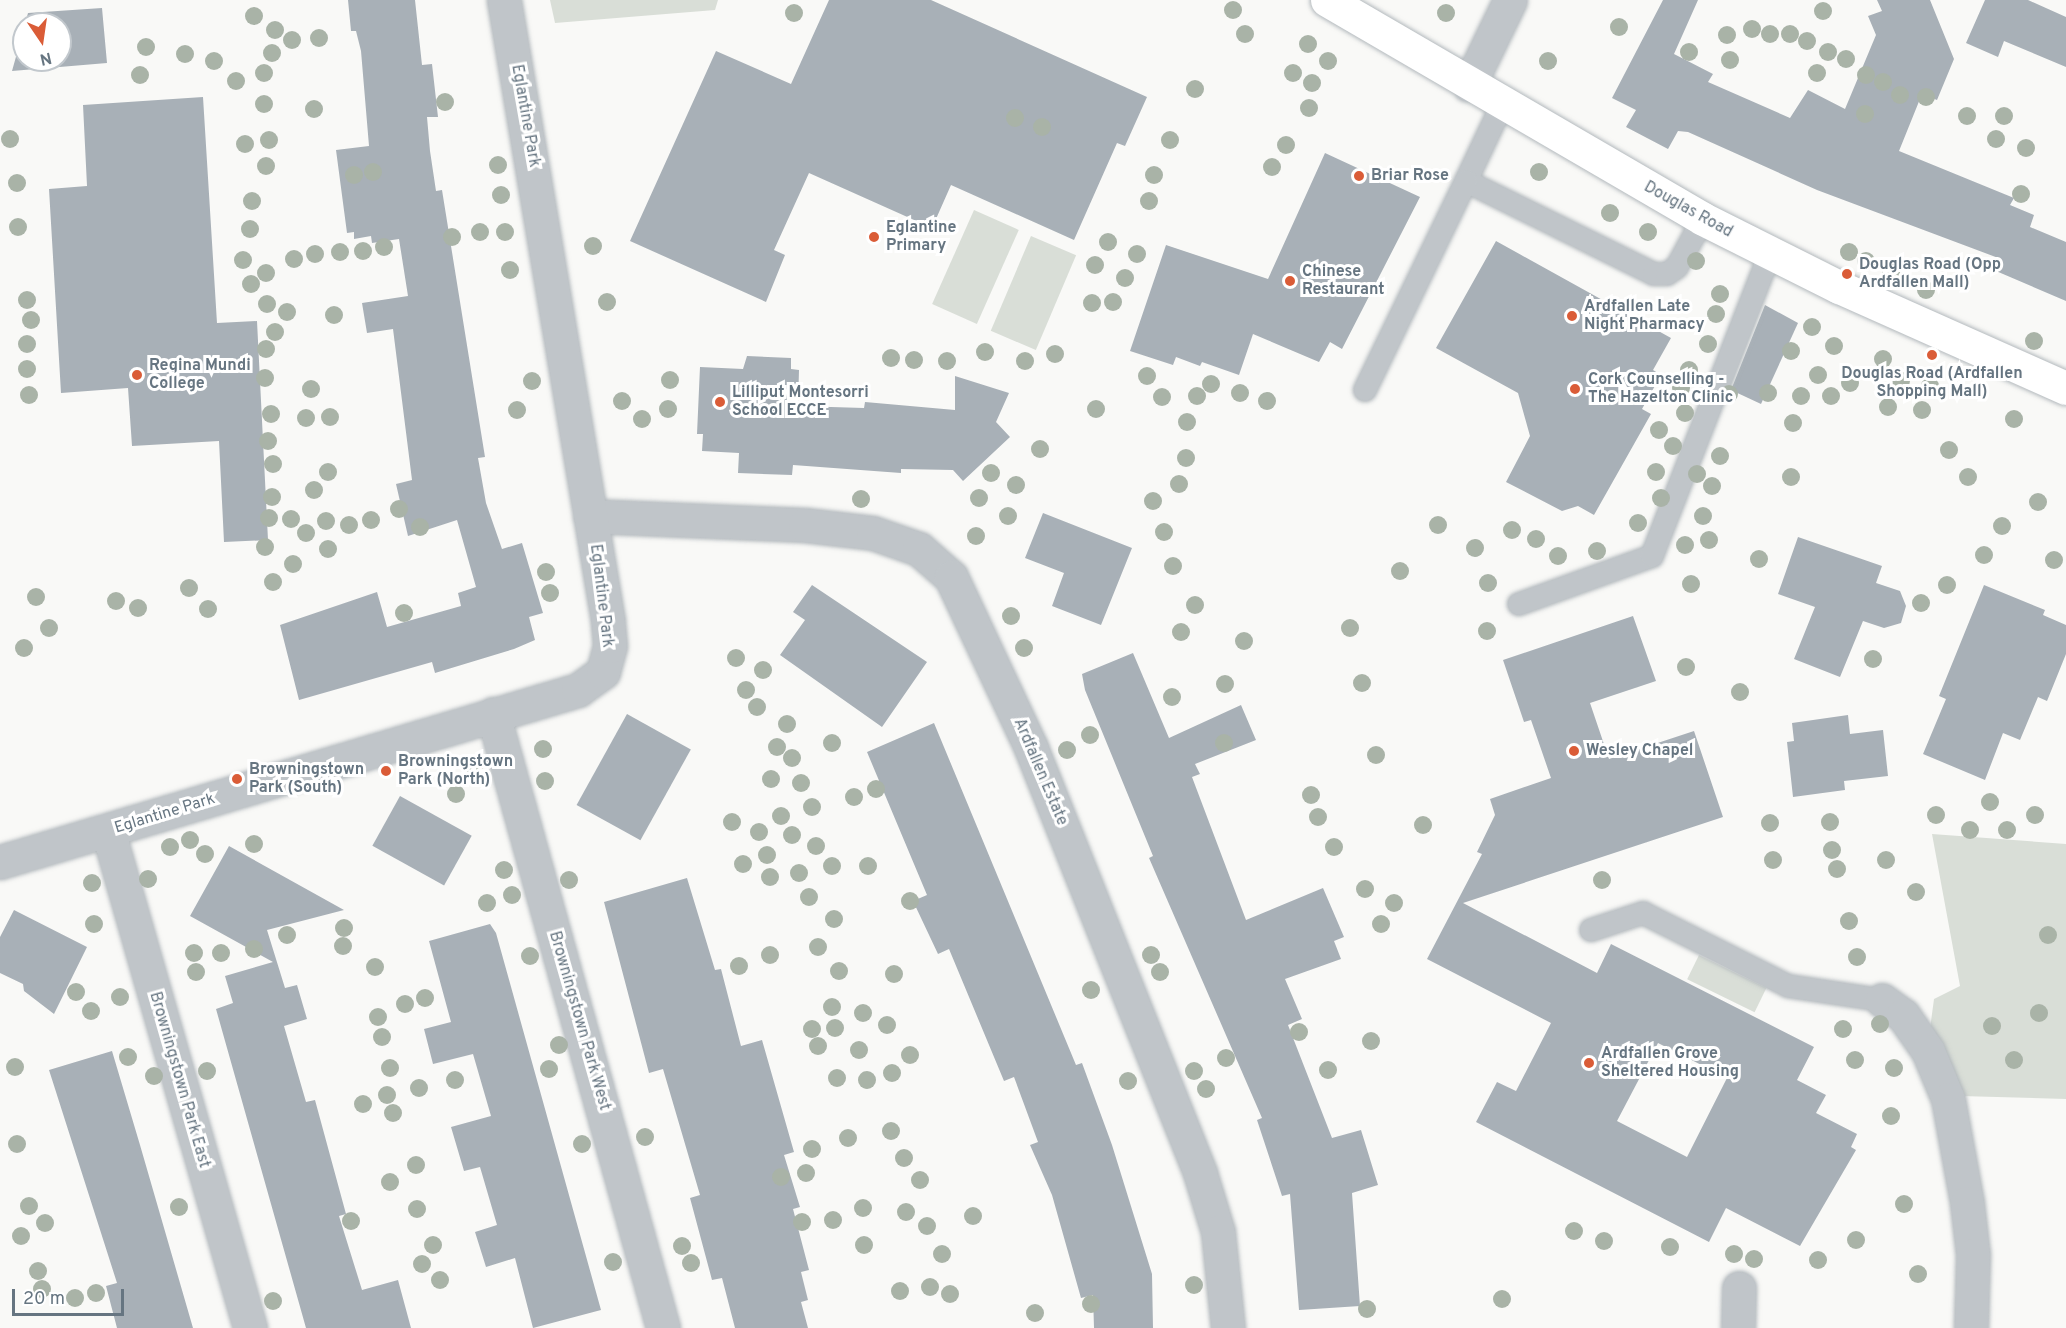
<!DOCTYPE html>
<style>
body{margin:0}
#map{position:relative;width:2066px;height:1328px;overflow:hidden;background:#f9f9f7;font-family:Overpass,sans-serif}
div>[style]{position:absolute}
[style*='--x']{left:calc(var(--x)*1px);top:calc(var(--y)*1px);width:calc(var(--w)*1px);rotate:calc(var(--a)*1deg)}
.green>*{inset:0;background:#d9ded7;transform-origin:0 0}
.building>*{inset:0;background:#a8b0b7;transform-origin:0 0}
.roads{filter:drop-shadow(0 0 2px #b3b9bd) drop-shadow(0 0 2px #b3b9bd)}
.lane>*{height:22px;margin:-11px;padding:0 11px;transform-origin:11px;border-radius:11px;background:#c0c5c9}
.street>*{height:33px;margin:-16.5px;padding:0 16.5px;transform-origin:16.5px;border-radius:16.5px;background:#c0c5c9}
.secondary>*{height:33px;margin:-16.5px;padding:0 16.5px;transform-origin:16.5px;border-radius:16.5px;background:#fff}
.trees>*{width:18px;height:18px;margin:-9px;border-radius:50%;background:#a9b3a7}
.dots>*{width:16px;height:16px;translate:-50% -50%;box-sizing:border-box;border:3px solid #fff;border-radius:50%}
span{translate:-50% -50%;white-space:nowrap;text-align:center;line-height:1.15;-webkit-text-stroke:6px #fff;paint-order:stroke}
.street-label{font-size:16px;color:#667581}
.poi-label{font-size:16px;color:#667581;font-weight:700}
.left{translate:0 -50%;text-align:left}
.north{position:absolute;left:12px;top:12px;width:60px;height:60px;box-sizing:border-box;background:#fff;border:2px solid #c2c8cd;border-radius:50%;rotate:167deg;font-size:16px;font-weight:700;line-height:24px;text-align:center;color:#667581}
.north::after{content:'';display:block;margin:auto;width:21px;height:27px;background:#da5c37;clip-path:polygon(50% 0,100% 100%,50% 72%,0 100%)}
.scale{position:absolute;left:12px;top:1289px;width:112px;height:27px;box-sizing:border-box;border:3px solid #667581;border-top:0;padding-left:8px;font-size:18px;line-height:21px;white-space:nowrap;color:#667581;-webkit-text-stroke:4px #fff;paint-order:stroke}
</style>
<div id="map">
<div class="green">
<div style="clip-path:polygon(550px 0,718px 0,715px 10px,555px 23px)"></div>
<div style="left:974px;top:210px;width:49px;height:103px;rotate:24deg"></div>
<div style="left:1031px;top:236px;width:49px;height:103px;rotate:23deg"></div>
<div style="clip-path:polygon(1932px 834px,2066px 844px,2066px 1099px,1960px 1096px,1930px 1029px,1934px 999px,1960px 986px)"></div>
<div style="left:1699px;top:955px;width:75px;height:27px;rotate:26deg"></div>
</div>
<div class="building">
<div style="clip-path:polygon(348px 0,415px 0,422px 65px,432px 64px,438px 117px,427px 117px,430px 151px,436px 191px,442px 190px,485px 457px,478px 458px,486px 503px,502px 549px,522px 543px,543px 613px,529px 617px,535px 640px,514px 649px,435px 673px,432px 662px,299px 700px,280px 625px,377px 592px,387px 627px,461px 606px,458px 593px,476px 587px,457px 520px,408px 536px,396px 484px,412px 480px,393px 329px,367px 333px,362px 303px,408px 296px,399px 239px,372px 243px,371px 236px,354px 239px,354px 232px,347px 233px,336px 150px,369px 146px,361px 51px,356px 31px,351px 31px)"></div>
<div style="clip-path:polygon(829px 0,931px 0,1147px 97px,1125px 146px,1117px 143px,1074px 240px,951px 185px,932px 228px,809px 173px,774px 250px,785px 255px,766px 302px,630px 241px,716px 51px,791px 84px)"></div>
<div style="clip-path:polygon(1663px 0,1698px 0,1674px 54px,1713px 74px,1708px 82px,1790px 118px,1808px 90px,1845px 109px,1876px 35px,1868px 16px,1882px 11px,1877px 0,1930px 0,1954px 59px,1937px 100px,1922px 94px,1899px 151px,2014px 198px,2010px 205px,2034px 215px,2030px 227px,2066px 242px,2066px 301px,1996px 271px,2001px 259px,1817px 190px,1688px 132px,1678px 131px,1668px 149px,1626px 127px,1636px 110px,1612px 98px)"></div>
<div style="clip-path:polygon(1985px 0,2028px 0,2066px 17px,2066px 67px,2004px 41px,1998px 57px,1966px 43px)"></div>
<div style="clip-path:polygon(102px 8px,107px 63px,12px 71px,24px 28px,24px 60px,60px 60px,60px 24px,25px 24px,28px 13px)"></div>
<div style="clip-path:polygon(203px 97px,217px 323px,257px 321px,268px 540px,224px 542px,219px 441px,132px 446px,128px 388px,61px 393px,49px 189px,87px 186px,83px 105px)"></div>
<div style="clip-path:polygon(1325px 153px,1420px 197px,1342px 349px,1330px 342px,1319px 362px,1253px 334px,1239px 375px,1202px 362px,1200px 366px,1176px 357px,1173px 365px,1130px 351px,1166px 245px,1268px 279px)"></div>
<div style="clip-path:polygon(1496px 241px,1671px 338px,1653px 370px,1661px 375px,1642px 409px,1651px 414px,1594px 515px,1578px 506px,1562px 511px,1506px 482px,1530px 436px,1518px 393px,1436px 348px)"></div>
<div style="clip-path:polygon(1765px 305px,1798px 323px,1761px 404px,1731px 390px)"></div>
<div style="clip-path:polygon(747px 356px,791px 358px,791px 369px,799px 370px,798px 406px,864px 408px,865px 402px,955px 410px,955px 376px,1009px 393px,996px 422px,1010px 437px,963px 481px,953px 470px,901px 469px,901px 473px,793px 465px,792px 475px,738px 473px,739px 453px,702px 451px,703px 434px,697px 434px,700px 367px,743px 369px)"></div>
<div style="clip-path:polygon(1043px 513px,1132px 548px,1101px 625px,1052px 606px,1064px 573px,1025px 558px)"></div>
<div style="clip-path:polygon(1798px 537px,1882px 566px,1876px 583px,1900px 591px,1906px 606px,1901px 623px,1884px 628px,1863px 621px,1840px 677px,1794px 659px,1815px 607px,1778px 594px)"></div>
<div style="clip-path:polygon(812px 585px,927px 662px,882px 727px,780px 655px,805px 620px,793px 612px)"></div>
<div style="clip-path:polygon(1984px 585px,2045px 610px,2043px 615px,2066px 625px,2066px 654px,2047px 701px,2038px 697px,2020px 740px,2003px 733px,1985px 780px,1923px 754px,1946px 699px,1939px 696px)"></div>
<div style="clip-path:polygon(evenodd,1633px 616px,1656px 681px,1590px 703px,1609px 759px,1694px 731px,1723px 817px,1463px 903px,1597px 973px,1611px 944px,1814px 1047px,1797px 1080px,1826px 1095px,1816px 1113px,1857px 1134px,1851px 1147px,1856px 1150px,1800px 1246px,1726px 1208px,1709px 1242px,1476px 1122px,1497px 1082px,1516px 1091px,1551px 1023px,1427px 959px,1482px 854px,1477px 852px,1495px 815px,1490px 799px,1551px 778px,1531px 720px,1524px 722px,1503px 660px,1633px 616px,1658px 1043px,1727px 1078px,1687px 1157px,1617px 1121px,1658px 1043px)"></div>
<div style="clip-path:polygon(1133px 653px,1169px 738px,1241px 705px,1256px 740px,1195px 764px,1200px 774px,1192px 777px,1246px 920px,1323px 888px,1344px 937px,1334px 941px,1341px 959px,1285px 979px,1302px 1019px,1288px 1025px,1332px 1138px,1361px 1130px,1378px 1185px,1352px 1193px,1360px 1306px,1299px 1310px,1290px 1194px,1282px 1196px,1257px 1120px,1262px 1118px,1149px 858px,1153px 856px,1085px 690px,1082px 674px)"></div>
<div style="left:627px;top:714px;width:73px;height:104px;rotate:29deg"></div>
<div style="clip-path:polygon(1848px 715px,1850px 734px,1883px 730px,1888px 776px,1844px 781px,1845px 790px,1793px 797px,1787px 742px,1794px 741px,1792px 723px)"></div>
<div style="clip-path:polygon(934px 723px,1076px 1065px,1082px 1063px,1112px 1145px,1152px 1274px,1153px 1328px,1094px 1328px,1093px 1295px,1081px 1298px,1052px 1195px,1030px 1145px,1038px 1142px,1014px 1077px,1004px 1081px,949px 949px,938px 954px,913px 901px,927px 895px,867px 752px)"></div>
<div style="left:400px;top:796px;width:82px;height:57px;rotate:29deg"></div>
<div style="clip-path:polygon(229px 846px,344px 910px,267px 930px,285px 988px,297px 985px,307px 1019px,284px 1026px,306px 1102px,315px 1100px,346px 1214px,339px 1216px,362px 1290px,398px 1280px,411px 1328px,306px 1328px,216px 1009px,233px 1003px,225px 976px,273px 962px,190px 916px)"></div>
<div style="clip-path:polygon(687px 878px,715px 970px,721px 969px,741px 1046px,762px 1040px,794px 1152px,784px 1155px,800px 1207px,793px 1209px,809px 1270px,801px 1272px,808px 1300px,801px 1302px,808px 1328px,735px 1328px,722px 1278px,712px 1280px,690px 1198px,700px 1195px,663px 1069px,649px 1073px,604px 902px)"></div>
<div style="clip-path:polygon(14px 910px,87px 947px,54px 1014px,24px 991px,23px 984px,0 973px,0 937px)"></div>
<div style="clip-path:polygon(490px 924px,496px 933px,601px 1310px,533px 1328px,515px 1258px,486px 1267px,475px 1232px,497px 1225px,480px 1167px,464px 1171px,451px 1127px,491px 1116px,473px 1054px,433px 1064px,424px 1029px,451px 1022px,429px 941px)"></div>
<div style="clip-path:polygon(112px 1051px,140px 1145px,193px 1328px,117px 1328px,106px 1286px,117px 1283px,49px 1070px)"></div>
</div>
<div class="roads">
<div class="lane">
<div style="--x:1502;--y:105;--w:84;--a:115.3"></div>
<div style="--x:1466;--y:181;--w:210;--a:26.3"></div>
<div style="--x:1654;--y:274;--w:13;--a:0"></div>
<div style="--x:1667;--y:274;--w:12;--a:-35"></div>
<div style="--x:1677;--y:267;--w:55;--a:-61.6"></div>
<div style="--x:1365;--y:390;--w:232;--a:-64.2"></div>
<div style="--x:1519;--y:604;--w:141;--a:-19.8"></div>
<div style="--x:1652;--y:556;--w:324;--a:-68.7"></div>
<div style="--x:1591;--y:930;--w:55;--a:-18.1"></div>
<div style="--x:1643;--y:913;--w:162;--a:26.7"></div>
<div style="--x:1788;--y:986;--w:95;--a:8.5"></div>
</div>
<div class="street">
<div style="--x:1469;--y:85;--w:94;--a:-64.2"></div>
<div style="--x:590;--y:516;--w:215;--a:2.4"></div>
<div style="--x:805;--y:525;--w:68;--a:6.7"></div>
<div style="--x:873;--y:533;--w:49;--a:19.2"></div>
<div style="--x:919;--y:549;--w:43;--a:41.2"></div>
<div style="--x:951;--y:577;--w:189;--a:64.9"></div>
<div style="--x:1031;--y:748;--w:457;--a:68.3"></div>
<div style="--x:1200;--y:1173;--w:62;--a:73"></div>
<div style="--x:1218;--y:1232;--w:97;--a:84.1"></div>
<div style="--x:493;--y:714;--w:637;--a:74.52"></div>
<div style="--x:108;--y:831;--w:517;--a:74.05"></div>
<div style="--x:0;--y:862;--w:603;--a:-16.57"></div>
<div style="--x:578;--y:690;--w:31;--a:-36"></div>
<div style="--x:603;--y:672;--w:27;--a:-75"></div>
<div style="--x:610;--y:646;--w:25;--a:-95"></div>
<div style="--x:608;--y:621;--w:630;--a:-99.51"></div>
<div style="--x:1882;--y:1000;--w:26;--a:36"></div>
<div style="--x:1903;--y:1015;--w:44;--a:55.2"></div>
<div style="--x:1928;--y:1051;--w:52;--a:67.4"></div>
<div style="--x:1948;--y:1099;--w:106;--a:79.6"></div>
<div style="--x:1967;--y:1203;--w:52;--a:83.4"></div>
<div style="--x:1973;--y:1255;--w:73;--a:91.6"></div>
<div style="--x:1738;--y:1328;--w:40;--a:-88.6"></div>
</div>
<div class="secondary">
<div style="--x:1327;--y:0;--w:435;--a:30.2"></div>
<div style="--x:1703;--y:219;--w:152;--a:26.6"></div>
<div style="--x:1839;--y:287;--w:248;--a:24"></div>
</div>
</div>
<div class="trees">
<div style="left:1233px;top:10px"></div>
<div style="left:1823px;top:11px"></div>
<div style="left:794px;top:13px"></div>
<div style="left:1446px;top:13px"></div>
<div style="left:254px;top:16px"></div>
<div style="left:1619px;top:27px"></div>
<div style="left:1752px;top:29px"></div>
<div style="left:275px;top:30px"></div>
<div style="left:1245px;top:34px"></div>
<div style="left:1770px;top:34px"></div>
<div style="left:1790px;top:34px"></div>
<div style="left:1727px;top:35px"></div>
<div style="left:319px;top:38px"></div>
<div style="left:292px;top:40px"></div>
<div style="left:1807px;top:41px"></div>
<div style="left:1308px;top:44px"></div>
<div style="left:146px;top:47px"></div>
<div style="left:1689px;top:52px"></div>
<div style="left:1828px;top:52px"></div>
<div style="left:272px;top:53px"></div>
<div style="left:185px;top:54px"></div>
<div style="left:1846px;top:59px"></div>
<div style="left:1730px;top:60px"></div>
<div style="left:214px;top:61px"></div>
<div style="left:1328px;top:61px"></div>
<div style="left:1548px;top:61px"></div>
<div style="left:264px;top:73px"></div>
<div style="left:1293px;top:73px"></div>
<div style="left:1817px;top:73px"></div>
<div style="left:140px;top:75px"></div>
<div style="left:1866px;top:75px"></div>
<div style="left:236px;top:81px"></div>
<div style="left:1883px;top:82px"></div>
<div style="left:1312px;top:83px"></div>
<div style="left:1195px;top:89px"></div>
<div style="left:1900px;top:95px"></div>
<div style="left:1926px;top:97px"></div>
<div style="left:445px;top:102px"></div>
<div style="left:264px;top:104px"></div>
<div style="left:1309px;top:108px"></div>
<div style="left:314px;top:109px"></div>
<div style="left:1865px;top:114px"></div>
<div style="left:1967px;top:116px"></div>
<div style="left:2004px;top:116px"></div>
<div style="left:1015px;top:118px"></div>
<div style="left:1042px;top:127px"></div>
<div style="left:10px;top:139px"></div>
<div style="left:1996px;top:139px"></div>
<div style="left:269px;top:140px"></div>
<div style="left:1170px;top:140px"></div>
<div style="left:245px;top:144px"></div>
<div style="left:1286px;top:145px"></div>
<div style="left:2026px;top:148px"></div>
<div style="left:498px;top:165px"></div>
<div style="left:266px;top:166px"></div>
<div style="left:1272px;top:167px"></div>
<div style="left:373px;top:172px"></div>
<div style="left:1539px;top:172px"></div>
<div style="left:354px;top:175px"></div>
<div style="left:1154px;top:175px"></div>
<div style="left:17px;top:183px"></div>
<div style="left:2021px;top:194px"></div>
<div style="left:501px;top:195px"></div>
<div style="left:252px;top:201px"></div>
<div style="left:1149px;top:201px"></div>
<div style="left:1610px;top:213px"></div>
<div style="left:18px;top:227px"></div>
<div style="left:250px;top:229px"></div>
<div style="left:480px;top:232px"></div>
<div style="left:505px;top:232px"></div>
<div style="left:1648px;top:232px"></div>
<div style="left:452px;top:237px"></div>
<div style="left:1108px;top:242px"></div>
<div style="left:593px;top:246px"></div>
<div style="left:384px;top:247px"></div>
<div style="left:363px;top:251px"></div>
<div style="left:340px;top:252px"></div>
<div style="left:1849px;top:252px"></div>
<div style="left:315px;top:254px"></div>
<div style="left:1137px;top:254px"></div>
<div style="left:294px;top:259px"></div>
<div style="left:243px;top:260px"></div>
<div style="left:1696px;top:261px"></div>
<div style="left:1866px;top:261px"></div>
<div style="left:1095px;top:265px"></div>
<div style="left:510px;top:270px"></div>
<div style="left:266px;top:273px"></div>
<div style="left:1891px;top:273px"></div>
<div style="left:1125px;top:278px"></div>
<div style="left:251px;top:284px"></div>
<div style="left:1926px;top:290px"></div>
<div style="left:1720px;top:294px"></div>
<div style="left:27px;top:300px"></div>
<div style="left:607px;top:302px"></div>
<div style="left:1113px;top:302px"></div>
<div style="left:1092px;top:303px"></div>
<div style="left:267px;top:304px"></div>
<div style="left:287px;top:312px"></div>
<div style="left:1716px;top:314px"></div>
<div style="left:334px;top:315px"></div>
<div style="left:31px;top:320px"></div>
<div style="left:1812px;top:327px"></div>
<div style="left:275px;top:332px"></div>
<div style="left:2034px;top:341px"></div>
<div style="left:27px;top:344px"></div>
<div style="left:1708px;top:344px"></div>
<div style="left:1834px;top:346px"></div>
<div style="left:266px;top:349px"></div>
<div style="left:1791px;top:351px"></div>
<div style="left:985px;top:352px"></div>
<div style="left:1055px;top:354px"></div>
<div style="left:891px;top:358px"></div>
<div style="left:1883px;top:359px"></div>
<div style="left:914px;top:360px"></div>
<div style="left:947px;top:361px"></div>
<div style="left:1025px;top:361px"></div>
<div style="left:27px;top:369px"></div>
<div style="left:1689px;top:370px"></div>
<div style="left:1818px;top:375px"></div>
<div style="left:1147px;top:376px"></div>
<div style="left:265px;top:378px"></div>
<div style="left:670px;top:380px"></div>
<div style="left:532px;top:381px"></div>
<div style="left:1901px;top:381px"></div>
<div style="left:1850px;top:383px"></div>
<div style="left:1211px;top:384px"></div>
<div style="left:1930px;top:386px"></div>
<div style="left:1681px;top:388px"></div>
<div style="left:311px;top:389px"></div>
<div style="left:1240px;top:393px"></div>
<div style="left:1768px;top:393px"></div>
<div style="left:1729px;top:394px"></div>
<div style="left:29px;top:395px"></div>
<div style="left:1197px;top:396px"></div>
<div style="left:1801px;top:396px"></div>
<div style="left:1831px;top:396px"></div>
<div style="left:1162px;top:397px"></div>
<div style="left:622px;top:401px"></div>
<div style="left:1267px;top:401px"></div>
<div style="left:1888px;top:407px"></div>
<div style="left:668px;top:409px"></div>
<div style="left:1096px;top:409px"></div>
<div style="left:517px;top:410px"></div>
<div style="left:1922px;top:410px"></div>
<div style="left:1685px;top:413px"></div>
<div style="left:271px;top:414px"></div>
<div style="left:330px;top:417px"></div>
<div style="left:306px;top:418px"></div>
<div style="left:642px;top:419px"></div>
<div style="left:2014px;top:419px"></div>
<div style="left:1187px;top:422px"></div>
<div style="left:1793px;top:423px"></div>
<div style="left:1659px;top:430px"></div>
<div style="left:268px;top:441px"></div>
<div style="left:1673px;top:446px"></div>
<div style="left:1040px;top:449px"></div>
<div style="left:1949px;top:450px"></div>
<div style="left:1720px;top:456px"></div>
<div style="left:1186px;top:458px"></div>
<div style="left:273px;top:464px"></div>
<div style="left:328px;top:472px"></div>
<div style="left:1656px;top:472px"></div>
<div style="left:991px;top:473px"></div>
<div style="left:1697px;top:474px"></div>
<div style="left:1791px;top:477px"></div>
<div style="left:1968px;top:477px"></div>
<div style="left:1179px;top:484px"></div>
<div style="left:1016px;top:485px"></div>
<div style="left:1712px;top:486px"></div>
<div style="left:314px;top:490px"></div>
<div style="left:272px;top:497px"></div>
<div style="left:979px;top:498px"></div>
<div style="left:1661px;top:498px"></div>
<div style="left:861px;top:499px"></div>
<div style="left:1153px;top:501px"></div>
<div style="left:2038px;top:502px"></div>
<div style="left:399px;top:509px"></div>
<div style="left:1008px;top:516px"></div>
<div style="left:1703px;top:516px"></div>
<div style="left:269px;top:518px"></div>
<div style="left:291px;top:519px"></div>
<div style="left:371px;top:520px"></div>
<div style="left:326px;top:521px"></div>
<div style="left:1638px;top:523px"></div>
<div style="left:349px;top:525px"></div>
<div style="left:1438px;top:525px"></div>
<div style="left:2002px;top:526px"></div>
<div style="left:420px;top:527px"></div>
<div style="left:1512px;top:530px"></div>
<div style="left:1164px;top:532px"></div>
<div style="left:306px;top:533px"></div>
<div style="left:976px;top:536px"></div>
<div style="left:1536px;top:539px"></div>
<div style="left:1709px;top:540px"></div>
<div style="left:1685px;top:545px"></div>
<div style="left:265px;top:547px"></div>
<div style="left:1475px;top:548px"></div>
<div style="left:328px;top:549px"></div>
<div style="left:1597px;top:551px"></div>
<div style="left:1984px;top:555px"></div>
<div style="left:1558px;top:556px"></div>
<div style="left:1759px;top:559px"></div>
<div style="left:2054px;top:560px"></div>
<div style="left:293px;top:564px"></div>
<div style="left:1173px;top:566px"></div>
<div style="left:1400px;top:571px"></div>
<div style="left:546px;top:572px"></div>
<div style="left:273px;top:582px"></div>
<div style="left:1488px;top:583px"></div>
<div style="left:1691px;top:584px"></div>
<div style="left:1947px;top:585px"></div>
<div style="left:189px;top:588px"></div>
<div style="left:550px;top:593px"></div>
<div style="left:36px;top:597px"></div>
<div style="left:116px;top:601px"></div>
<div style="left:1921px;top:603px"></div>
<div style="left:1195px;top:605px"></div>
<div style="left:138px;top:608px"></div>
<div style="left:208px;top:609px"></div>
<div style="left:404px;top:613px"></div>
<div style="left:1011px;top:616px"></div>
<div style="left:49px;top:628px"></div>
<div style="left:1350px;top:628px"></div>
<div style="left:1487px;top:631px"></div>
<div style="left:1181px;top:632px"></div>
<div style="left:1244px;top:641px"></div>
<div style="left:24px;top:648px"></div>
<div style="left:1024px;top:648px"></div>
<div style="left:736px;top:658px"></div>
<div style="left:1873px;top:659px"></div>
<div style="left:1686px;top:667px"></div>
<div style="left:763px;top:670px"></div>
<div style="left:1362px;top:683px"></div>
<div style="left:1225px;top:684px"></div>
<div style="left:746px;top:690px"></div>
<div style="left:1740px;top:692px"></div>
<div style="left:1172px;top:697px"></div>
<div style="left:757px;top:707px"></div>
<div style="left:787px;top:724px"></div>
<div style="left:1090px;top:735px"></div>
<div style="left:832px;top:743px"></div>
<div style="left:1224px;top:743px"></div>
<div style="left:777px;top:747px"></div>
<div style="left:543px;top:749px"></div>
<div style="left:1067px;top:750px"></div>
<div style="left:1376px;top:755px"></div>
<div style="left:792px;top:758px"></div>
<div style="left:474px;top:771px"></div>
<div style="left:771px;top:779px"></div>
<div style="left:545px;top:781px"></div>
<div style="left:801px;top:783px"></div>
<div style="left:876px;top:789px"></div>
<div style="left:456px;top:794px"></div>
<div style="left:1311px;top:795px"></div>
<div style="left:854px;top:797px"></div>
<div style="left:1990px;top:802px"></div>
<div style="left:812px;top:807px"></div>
<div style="left:1936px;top:815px"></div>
<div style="left:2035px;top:815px"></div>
<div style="left:781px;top:816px"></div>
<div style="left:1318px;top:817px"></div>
<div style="left:732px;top:822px"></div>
<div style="left:1830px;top:822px"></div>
<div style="left:1770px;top:823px"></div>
<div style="left:1423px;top:825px"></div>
<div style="left:1970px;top:830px"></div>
<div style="left:2007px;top:830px"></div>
<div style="left:759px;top:832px"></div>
<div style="left:792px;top:835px"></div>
<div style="left:190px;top:840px"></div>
<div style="left:254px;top:844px"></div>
<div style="left:816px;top:846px"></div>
<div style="left:170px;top:847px"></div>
<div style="left:1334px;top:847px"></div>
<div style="left:1832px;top:850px"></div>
<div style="left:205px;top:854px"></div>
<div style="left:767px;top:855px"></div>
<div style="left:1773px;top:860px"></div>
<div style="left:1886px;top:860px"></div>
<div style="left:743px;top:864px"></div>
<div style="left:832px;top:866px"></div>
<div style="left:868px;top:866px"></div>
<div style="left:1837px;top:869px"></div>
<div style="left:504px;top:870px"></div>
<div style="left:799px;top:873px"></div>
<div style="left:770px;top:877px"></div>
<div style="left:148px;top:879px"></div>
<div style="left:569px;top:880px"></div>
<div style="left:1602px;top:880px"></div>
<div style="left:92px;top:883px"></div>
<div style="left:1365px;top:889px"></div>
<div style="left:1916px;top:892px"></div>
<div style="left:512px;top:895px"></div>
<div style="left:809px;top:897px"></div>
<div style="left:910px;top:901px"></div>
<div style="left:487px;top:903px"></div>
<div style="left:1394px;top:903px"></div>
<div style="left:834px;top:919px"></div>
<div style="left:1849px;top:921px"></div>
<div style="left:94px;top:924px"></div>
<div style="left:1381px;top:924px"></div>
<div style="left:344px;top:928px"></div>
<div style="left:287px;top:935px"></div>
<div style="left:2048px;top:935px"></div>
<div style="left:343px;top:946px"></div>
<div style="left:818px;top:947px"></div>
<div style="left:254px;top:949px"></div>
<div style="left:194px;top:953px"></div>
<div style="left:221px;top:953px"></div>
<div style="left:770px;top:955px"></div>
<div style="left:1151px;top:955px"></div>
<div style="left:530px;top:956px"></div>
<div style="left:1857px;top:957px"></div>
<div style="left:739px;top:966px"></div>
<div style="left:375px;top:967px"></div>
<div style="left:839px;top:971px"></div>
<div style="left:196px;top:972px"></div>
<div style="left:1160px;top:972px"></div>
<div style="left:894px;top:974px"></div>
<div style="left:1091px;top:990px"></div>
<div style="left:76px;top:992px"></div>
<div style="left:120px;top:997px"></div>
<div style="left:425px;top:998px"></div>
<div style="left:405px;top:1004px"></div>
<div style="left:832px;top:1007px"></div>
<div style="left:91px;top:1011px"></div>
<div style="left:863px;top:1013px"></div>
<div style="left:2039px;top:1013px"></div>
<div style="left:378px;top:1017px"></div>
<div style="left:1880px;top:1024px"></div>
<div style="left:887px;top:1025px"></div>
<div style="left:1992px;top:1026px"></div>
<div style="left:835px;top:1028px"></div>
<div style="left:812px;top:1029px"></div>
<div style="left:1843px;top:1029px"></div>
<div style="left:1299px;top:1032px"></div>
<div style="left:382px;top:1037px"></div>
<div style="left:1371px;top:1041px"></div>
<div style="left:559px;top:1045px"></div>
<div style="left:818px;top:1046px"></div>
<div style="left:859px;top:1050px"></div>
<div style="left:910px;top:1055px"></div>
<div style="left:128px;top:1057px"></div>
<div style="left:1226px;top:1058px"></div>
<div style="left:1855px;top:1060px"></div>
<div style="left:2014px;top:1060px"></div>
<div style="left:15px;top:1067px"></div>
<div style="left:390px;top:1068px"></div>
<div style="left:1894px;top:1068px"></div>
<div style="left:549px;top:1069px"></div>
<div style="left:1328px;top:1070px"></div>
<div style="left:207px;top:1071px"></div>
<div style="left:1194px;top:1071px"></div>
<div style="left:892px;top:1073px"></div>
<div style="left:154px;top:1076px"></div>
<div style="left:837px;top:1078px"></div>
<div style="left:455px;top:1080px"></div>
<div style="left:867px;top:1080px"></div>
<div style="left:1128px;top:1081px"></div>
<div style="left:419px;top:1088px"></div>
<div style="left:1206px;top:1089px"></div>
<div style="left:387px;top:1095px"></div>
<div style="left:363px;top:1104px"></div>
<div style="left:393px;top:1113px"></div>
<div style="left:1891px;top:1116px"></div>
<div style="left:891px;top:1131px"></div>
<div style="left:645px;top:1137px"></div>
<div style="left:848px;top:1138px"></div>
<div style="left:17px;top:1144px"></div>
<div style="left:582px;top:1144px"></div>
<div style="left:812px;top:1149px"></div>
<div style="left:904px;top:1158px"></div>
<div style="left:416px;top:1165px"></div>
<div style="left:806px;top:1173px"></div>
<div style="left:781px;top:1177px"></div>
<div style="left:920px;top:1180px"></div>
<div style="left:390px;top:1182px"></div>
<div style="left:1904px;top:1204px"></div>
<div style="left:29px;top:1206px"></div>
<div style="left:179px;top:1207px"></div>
<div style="left:863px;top:1208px"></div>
<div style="left:417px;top:1209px"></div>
<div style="left:906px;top:1212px"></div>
<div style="left:973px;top:1216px"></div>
<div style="left:833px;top:1220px"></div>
<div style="left:351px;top:1221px"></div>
<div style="left:802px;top:1222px"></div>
<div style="left:45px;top:1223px"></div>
<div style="left:927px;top:1226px"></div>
<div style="left:1574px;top:1231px"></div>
<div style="left:21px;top:1236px"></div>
<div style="left:1856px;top:1240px"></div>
<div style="left:1604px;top:1241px"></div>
<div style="left:433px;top:1245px"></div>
<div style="left:864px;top:1245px"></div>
<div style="left:682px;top:1246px"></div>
<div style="left:1670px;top:1247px"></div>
<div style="left:942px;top:1254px"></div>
<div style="left:1734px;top:1254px"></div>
<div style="left:1754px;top:1259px"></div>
<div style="left:1818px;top:1260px"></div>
<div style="left:613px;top:1262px"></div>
<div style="left:691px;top:1263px"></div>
<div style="left:422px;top:1264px"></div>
<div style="left:38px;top:1271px"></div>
<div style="left:1918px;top:1274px"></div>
<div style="left:440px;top:1280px"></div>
<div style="left:1194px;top:1285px"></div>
<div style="left:930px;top:1287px"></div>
<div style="left:42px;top:1289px"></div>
<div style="left:900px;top:1291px"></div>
<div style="left:96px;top:1293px"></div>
<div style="left:950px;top:1294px"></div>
<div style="left:75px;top:1298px"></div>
<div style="left:1502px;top:1299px"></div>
<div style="left:273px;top:1301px"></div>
<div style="left:1091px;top:1304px"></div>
<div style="left:1367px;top:1309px"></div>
<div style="left:1035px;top:1313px"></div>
</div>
<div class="dots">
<div style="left:1359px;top:176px;background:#da5c37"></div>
<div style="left:874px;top:237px;background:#da5c37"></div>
<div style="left:1847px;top:274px;background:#da5c37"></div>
<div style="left:1290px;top:281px;background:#da5c37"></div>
<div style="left:1572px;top:316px;background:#da5c37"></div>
<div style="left:1932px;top:355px;background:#da5c37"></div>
<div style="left:137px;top:375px;background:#da5c37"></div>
<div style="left:1575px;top:389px;background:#da5c37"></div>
<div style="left:720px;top:402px;background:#da5c37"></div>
<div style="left:1574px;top:751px;background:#da5c37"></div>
<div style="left:386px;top:771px;background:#da5c37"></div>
<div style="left:237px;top:779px;background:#da5c37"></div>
<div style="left:1589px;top:1063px;background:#da5c37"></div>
</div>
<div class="street-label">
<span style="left:525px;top:116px;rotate:80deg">Eglantine Park</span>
<span style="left:1688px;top:210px;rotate:29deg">Douglas Road</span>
<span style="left:601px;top:596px;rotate:83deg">Eglantine Park</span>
<span style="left:1040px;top:772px;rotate:67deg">Ardfallen Estate</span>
<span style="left:165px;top:814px;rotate:-17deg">Eglantine Park</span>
<span style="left:579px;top:1021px;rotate:74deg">Browningstown Park West</span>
<span style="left:179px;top:1080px;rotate:74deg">Browningstown Park East</span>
</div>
<div class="poi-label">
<span class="left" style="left:1371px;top:176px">Briar Rose</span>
<span class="left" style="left:886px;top:237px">Eglantine<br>Primary</span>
<span class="left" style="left:1859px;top:274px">Douglas Road (Opp<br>Ardfallen Mall)</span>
<span class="left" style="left:1302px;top:281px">Chinese<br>Restaurant</span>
<span class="left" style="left:1584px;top:316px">Ardfallen Late<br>Night Pharmacy</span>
<span class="left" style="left:149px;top:375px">Regina Mundi<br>College</span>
<span style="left:1932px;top:383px">Douglas Road (Ardfallen<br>Shopping Mall)</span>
<span class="left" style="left:1588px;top:389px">Cork Counselling -<br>The Hazelton Clinic</span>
<span class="left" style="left:732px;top:402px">Lilliput Montesorri<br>School ECCE</span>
<span class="left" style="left:1586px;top:751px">Wesley Chapel</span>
<span class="left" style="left:398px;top:771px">Browningstown<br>Park (North)</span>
<span class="left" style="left:249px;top:779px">Browningstown<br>Park (South)</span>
<span class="left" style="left:1601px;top:1063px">Ardfallen Grove<br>Sheltered Housing</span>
</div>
<div class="north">N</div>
<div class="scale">20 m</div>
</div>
